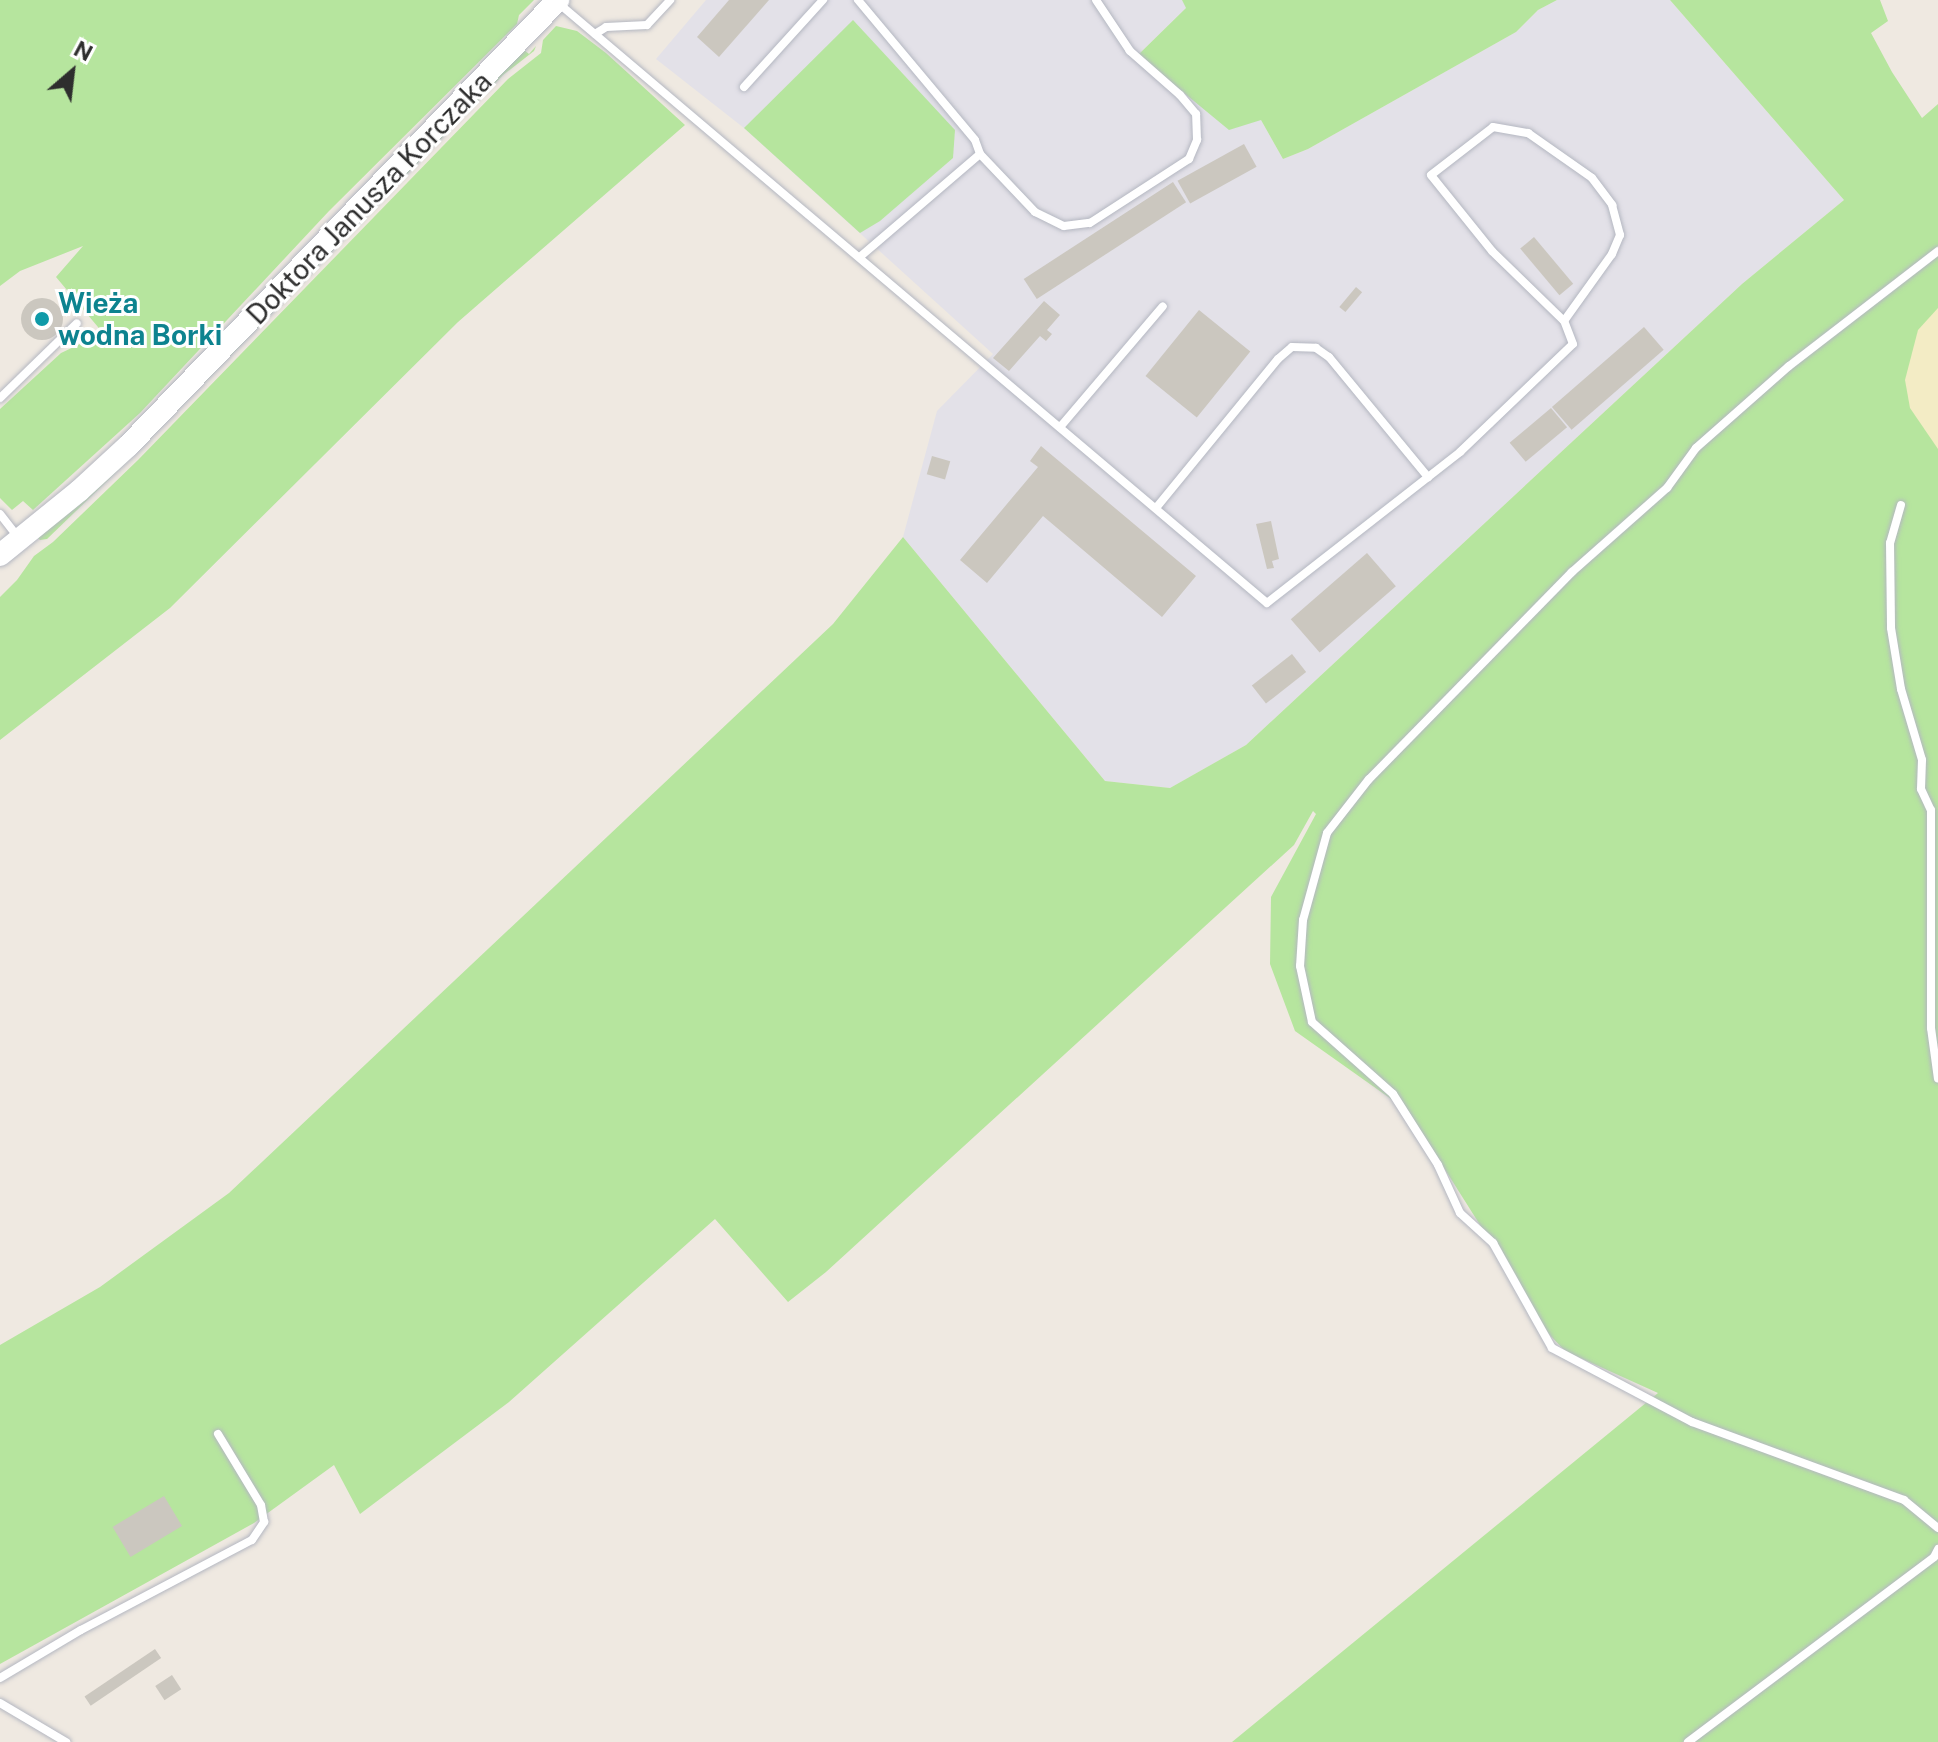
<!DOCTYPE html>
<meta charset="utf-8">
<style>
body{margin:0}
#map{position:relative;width:1938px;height:1742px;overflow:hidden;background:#efe9e1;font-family:"Public Sans",sans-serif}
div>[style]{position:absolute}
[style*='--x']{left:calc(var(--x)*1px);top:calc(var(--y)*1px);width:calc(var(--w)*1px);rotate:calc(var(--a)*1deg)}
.industrial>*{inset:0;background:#e3e1e8}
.green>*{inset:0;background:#b6e59e}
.sand>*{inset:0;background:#f3ecc5}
.building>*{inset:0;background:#cbc7bf;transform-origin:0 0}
.round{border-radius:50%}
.roads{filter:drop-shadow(0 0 2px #b4b7c1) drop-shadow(0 0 2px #b4b7c1)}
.lane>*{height:8px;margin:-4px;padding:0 4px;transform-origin:4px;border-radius:4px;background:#fff}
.secondary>*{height:22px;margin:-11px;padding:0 11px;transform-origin:11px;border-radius:11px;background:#fff}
.dots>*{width:22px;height:22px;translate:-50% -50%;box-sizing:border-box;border:4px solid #fff;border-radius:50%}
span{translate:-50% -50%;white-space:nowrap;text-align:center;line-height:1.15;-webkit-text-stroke:6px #fff;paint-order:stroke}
.street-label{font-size:28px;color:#2e2e2e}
.culture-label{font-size:28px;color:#0d838f;font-weight:700}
.left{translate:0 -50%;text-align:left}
.north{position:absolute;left:32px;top:32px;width:80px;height:80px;-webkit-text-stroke:6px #fff;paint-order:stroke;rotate:28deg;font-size:22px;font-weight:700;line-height:32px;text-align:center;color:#2e2e2e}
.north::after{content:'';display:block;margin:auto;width:28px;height:36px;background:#2e2e2e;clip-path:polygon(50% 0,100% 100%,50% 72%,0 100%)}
</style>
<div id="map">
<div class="industrial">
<div style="clip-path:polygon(706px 0,1182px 0,1187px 7px,1138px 55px,1261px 120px,1283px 159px,1308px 149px,1516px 32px,1538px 10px,1557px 0,1670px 0,1844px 200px,1742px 284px,1246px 745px,1170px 788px,1105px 781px,903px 537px,937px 411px,993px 354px,744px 128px,656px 59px)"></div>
</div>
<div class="green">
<div style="clip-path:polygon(0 0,534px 0,519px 15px,517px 24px,329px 211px,140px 413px,33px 510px,23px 501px,12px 510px,0 498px,0 409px,61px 353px,103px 333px,56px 277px,83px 246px,20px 271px,0 286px)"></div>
<div style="clip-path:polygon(1182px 0,1557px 0,1538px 10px,1516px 32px,1308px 149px,1283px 159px,1261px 120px,1229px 130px,1138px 55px,1186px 8px)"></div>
<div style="clip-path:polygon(1670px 0,1880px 0,1888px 21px,1871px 33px,1892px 72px,1922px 118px,1938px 104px,1938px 1742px,1232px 1742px,1658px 1393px,1565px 1351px,1526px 1310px,1487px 1236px,1408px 1111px,1295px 1031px,1270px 964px,1271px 897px,1316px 814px,1313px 811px,1294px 845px,826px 1272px,788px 1302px,715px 1219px,509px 1402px,360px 1514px,334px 1465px,254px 1523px,0 1664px,0 1345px,100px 1287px,229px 1193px,833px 624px,903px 537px,1105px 781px,1170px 788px,1246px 745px,1742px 284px,1844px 200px)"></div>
<div style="clip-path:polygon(853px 20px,955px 130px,953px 158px,880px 221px,860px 233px,744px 128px)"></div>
<div style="clip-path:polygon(556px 26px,577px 31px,606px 53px,685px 125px,458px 322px,170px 608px,0 740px,0 597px,17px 580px,34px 556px,53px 542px,138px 460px,508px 79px,541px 53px,543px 40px)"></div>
<div style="clip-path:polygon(536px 46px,534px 51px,503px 75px,135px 454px,47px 539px,40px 540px,37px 537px,524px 50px,529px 54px)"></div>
</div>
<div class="sand">
<div style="clip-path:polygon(1938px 308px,1938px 449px,1910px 408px,1905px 380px,1918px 330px)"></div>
</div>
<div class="building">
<div style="clip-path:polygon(729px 0,769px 0,719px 57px,697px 37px)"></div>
<div style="left:1244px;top:144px;width:26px;height:76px;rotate:61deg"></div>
<div style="left:1173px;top:182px;width:24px;height:178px;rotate:57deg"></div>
<div style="left:1534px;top:237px;width:61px;height:18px;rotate:50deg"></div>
<div style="left:1356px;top:287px;width:8px;height:26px;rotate:40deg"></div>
<div class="round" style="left:21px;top:298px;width:42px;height:42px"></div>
<div style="clip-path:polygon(1044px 301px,1060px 315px,1047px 330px,1052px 334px,1046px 341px,1040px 336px,1009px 371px,993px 358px)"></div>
<div style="left:1199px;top:310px;width:66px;height:85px;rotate:39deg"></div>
<div style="left:1644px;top:327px;width:30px;height:122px;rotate:49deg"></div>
<div style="left:1551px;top:408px;width:25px;height:54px;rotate:50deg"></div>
<div style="clip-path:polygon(1041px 446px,1196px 576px,1162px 617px,1043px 516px,987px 583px,960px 560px,1038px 467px,1030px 461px)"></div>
<div style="left:932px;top:456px;width:19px;height:19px;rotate:16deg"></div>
<div style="clip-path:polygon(1271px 521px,1279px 559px,1272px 561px,1274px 568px,1267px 569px,1256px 524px)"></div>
<div style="left:1367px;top:553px;width:44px;height:101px;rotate:49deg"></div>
<div style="left:1292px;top:654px;width:23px;height:51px;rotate:52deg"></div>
<div style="left:164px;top:1496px;width:35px;height:60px;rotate:59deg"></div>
<div style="left:155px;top:1649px;width:11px;height:85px;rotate:56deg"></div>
<div style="left:172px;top:1675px;width:17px;height:20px;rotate:57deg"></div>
</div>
<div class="roads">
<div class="lane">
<div style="--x:858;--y:0;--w:182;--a:50.1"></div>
<div style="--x:975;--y:140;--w:15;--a:70"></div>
<div style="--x:980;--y:154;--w:158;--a:139.4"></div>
<div style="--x:557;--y:2;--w:930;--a:40.25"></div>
<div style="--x:1267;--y:603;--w:245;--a:-38"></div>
<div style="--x:1460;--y:452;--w:156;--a:-43.7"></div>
<div style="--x:1573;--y:344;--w:25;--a:-111"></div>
<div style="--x:1564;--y:321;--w:100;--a:-135.8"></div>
<div style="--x:1492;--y:251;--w:97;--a:-128.8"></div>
<div style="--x:1431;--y:175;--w:78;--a:-37.7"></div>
<div style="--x:1493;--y:127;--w:36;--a:10"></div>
<div style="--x:1528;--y:133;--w:78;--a:35.1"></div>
<div style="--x:1592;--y:178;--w:34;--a:53"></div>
<div style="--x:1612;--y:205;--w:31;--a:75"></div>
<div style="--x:1620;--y:235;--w:21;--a:113"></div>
<div style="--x:1612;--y:254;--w:82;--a:125.6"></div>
<div style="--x:595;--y:34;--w:13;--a:-32"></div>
<div style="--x:606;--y:27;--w:41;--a:-2.8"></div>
<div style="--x:647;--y:25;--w:34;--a:-47"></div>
<div style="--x:744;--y:87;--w:118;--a:-47.8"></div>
<div style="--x:980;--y:154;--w:80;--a:46.5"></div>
<div style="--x:1035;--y:212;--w:32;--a:26"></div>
<div style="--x:1064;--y:226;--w:26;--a:-7"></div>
<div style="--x:1090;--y:223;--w:118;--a:-32.9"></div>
<div style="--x:1189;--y:159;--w:21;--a:-67"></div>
<div style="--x:1197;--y:140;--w:26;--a:-92"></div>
<div style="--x:1196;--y:114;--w:25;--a:-130"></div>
<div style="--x:1180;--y:95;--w:67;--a:-138.7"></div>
<div style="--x:1130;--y:51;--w:61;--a:-123.7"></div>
<div style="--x:1938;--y:251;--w:188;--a:142.3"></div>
<div style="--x:1789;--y:366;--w:124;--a:138.6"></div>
<div style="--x:1696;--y:448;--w:49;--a:125.9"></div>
<div style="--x:1667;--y:488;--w:127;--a:138.5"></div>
<div style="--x:1572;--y:572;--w:290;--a:134.4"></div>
<div style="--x:1369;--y:779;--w:68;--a:127.9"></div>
<div style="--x:1327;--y:833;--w:90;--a:105.4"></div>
<div style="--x:1303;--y:920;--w:46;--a:93.7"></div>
<div style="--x:1300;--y:966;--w:57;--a:77.9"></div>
<div style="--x:1312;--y:1022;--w:108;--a:41.6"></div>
<div style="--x:1393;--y:1094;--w:84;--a:57.6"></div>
<div style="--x:1438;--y:1165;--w:53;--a:65.4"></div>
<div style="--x:1460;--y:1213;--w:45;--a:42.3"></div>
<div style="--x:1493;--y:1243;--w:120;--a:60.7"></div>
<div style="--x:1552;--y:1348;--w:158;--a:27.9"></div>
<div style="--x:1692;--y:1422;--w:226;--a:20.2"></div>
<div style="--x:1904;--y:1500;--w:44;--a:39.5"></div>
<div style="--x:0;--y:398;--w:107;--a:-44.2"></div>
<div style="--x:1061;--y:426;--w:157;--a:-49.6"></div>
<div style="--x:1901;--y:505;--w:40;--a:106"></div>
<div style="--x:1890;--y:543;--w:85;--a:89.3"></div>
<div style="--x:1891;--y:628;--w:62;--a:80.7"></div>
<div style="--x:1901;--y:689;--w:74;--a:73.5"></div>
<div style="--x:1922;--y:760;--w:29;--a:92"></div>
<div style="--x:1921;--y:789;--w:23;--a:65"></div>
<div style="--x:1931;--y:810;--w:218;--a:90"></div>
<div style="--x:1931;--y:1028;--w:51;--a:82.2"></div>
<div style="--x:1156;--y:508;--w:193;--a:-50.7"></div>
<div style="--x:1278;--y:359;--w:18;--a:-41"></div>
<div style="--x:1292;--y:347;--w:24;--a:2"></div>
<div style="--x:1316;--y:348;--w:16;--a:35"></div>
<div style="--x:1329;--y:357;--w:156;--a:50.5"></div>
<div style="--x:0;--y:514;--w:31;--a:52"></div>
<div style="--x:0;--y:1678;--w:94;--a:-30.7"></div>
<div style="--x:81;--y:1630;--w:193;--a:-27.8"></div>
<div style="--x:252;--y:1540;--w:22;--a:-56"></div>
<div style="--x:264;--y:1522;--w:17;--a:-100"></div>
<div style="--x:261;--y:1505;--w:83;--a:-121.2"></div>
<div style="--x:0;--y:1703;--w:77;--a:30.6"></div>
<div style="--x:1688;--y:1742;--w:308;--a:-36.9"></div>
<div style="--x:1934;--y:1557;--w:9;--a:-63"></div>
</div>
<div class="secondary">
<div style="--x:0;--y:555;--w:102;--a:-39"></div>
<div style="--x:79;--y:491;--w:67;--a:-42.6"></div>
<div style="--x:128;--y:446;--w:620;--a:-46.05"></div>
</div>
</div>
<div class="dots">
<div style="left:42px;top:319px;background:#0f9aa8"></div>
</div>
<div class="street-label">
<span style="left:369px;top:198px;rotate:-46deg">Doktora Janusza Korczaka</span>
</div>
<div class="culture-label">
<span class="left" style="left:58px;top:319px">Wieża<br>wodna Borki</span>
</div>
<div class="north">N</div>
</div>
